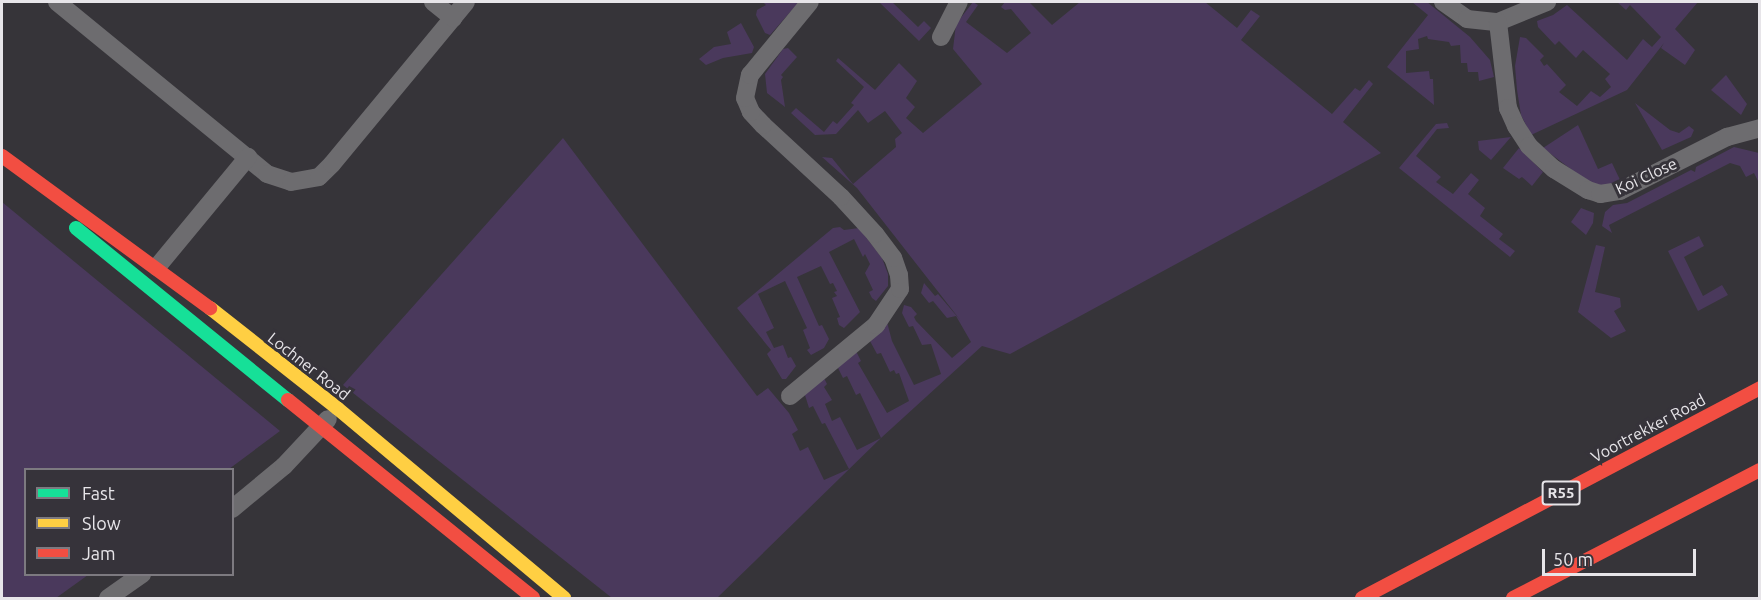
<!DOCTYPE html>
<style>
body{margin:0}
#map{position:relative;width:1761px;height:600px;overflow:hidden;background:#363439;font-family:Ubuntu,sans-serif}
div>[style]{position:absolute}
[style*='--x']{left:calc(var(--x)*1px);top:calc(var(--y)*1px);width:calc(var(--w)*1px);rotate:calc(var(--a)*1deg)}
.green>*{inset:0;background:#4a395c}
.street>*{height:18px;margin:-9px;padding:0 9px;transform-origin:9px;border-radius:9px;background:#6d6c6f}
.fast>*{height:14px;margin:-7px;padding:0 7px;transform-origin:7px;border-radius:7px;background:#16e098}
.slow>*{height:14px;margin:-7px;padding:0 7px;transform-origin:7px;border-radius:7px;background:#ffcf43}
.jam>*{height:14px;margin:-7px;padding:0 7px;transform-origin:7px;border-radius:7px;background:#f24e42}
span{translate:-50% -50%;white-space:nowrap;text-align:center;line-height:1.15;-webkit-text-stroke:6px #36333a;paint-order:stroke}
.shield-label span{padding:2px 4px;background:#36333a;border:2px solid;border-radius:4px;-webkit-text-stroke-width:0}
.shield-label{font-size:15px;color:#e7e5e9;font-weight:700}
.street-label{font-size:16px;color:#e7e5e9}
.frame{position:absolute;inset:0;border:3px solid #e7e5e9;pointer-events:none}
.legend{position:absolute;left:24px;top:468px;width:210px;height:108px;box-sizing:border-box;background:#36333a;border:2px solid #7d7a80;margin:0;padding:8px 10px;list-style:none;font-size:18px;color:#e7e5e9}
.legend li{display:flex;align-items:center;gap:12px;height:30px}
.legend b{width:30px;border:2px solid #7d7a80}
.scale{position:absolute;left:1542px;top:549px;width:154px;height:27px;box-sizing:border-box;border:3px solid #e7e5e9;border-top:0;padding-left:8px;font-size:18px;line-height:21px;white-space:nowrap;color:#e7e5e9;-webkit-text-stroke:4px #36333a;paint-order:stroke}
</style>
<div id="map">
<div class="green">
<div style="clip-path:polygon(763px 2px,799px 2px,770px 35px,765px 33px,756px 15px,757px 10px,766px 5px)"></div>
<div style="clip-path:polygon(879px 2px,892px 2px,918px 27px,924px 21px,931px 28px,919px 41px)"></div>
<div style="clip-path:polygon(973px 2px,978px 5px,966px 22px,1007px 53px,1031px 33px,1011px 9px,1005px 10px,1001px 7px,1005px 2px,1029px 2px,1052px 25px,1080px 2px,1205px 2px,1237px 28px,1251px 10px,1260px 16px,1241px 40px,1332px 114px,1355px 88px,1360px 91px,1369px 80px,1373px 84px,1343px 122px,1381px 153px,1010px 354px,982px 346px,881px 438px,717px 598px,612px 598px,343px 385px,563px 138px,757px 396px,768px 388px,789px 413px,798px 430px,792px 434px,800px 451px,808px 447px,824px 480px,849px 469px,825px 423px,822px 424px,813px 406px,809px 408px,804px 392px,824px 378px,827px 384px,824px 387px,832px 400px,825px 404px,832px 421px,840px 417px,857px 450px,881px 438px,860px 393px,856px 395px,847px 376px,843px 378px,838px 368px,856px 351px,861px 361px,858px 363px,887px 413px,909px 401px,899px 373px,896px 374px,894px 370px,890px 372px,881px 353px,877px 354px,870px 341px,887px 322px,892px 341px,914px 385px,941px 374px,931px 344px,922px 345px,913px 326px,909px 327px,902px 313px,904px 305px,911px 307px,917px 314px,914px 317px,916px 321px,952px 358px,971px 342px,956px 316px,947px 318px,933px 301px,929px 303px,921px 293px,924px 283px,935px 296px,938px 294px,961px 321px,857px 188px,822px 157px,832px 158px,853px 184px,896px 147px,895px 139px,902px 133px,885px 111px,868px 123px,858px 110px,836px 134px,815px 135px,791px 113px,796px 108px,824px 132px,833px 121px,837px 124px,854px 105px,851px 103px,864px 87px,836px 61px,838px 58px,875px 90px,899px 63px,917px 81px,906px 98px,915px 107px,906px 118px,923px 133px,982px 84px,953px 49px,956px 24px)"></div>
<div style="clip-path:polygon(1412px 2px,1427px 2px,1470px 37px,1490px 60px,1494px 77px,1479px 81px,1478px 72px,1468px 72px,1467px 63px,1461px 63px,1460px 45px,1451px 46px,1449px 42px,1428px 39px,1427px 36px,1418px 39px,1419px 49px,1406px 51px,1406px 73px,1429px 71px,1430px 79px,1433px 79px,1434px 105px,1387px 67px,1428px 15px)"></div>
<div style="clip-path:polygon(1617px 2px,1698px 2px,1675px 29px,1695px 50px,1685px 65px,1661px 48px,1664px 43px,1627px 90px,1531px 135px,1521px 115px,1517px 90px,1515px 66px,1520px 37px,1526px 38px,1544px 56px,1540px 60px,1544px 66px,1547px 64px,1566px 85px,1559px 92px,1577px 106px,1591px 91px,1600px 97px,1611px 87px,1605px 79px,1610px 74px,1583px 50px,1576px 58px,1559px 41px,1555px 45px,1538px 27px,1537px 21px,1553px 15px,1567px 5px,1627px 60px,1643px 39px,1652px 47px,1661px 37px,1630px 5px,1626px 10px)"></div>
<div style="clip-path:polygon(741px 23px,754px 47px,752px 53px,723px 58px,706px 65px,699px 59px,714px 47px,731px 44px,727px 32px)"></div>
<div style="clip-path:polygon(788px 48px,797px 57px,781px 75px,783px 77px,781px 80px,785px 107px,767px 93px,765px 74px,783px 49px)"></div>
<div style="clip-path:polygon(1726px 75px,1747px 104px,1741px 115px,1711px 90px)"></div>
<div style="clip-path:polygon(1635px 103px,1670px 130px,1679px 133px,1689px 126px,1694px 130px,1691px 137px,1662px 150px)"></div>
<div style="clip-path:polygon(1447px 123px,1449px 128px,1437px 129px,1416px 156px,1441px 177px,1436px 182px,1453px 194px,1471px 173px,1479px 180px,1468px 194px,1485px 208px,1480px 216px,1503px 234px,1499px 239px,1515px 251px,1510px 257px,1399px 168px,1436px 124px)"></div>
<div style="clip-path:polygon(1578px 125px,1598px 169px,1612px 163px,1622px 184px,1593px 186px,1543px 148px)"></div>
<div style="clip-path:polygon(1511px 137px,1491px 160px,1479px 150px,1478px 141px)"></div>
<div style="clip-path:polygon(1734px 147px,1759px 153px,1759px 183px,1754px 173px,1746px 177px,1740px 166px,1730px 163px,1609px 225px,1612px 233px,1602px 226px,1605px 212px,1613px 205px,1627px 203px,1691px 170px,1695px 172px,1696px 167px)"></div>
<div style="clip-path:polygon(1519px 148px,1543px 172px,1532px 186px,1522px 177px,1519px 179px,1503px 168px)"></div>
<div style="clip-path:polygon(2px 202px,280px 431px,229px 469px,26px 470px,26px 574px,88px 575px,56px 598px,2px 598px)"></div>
<div style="clip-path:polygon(1581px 208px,1594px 213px,1593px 223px,1586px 235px,1571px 222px)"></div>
<div style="clip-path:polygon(840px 227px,844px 230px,859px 228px,882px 258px,888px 274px,888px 286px,876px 301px,872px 298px,869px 292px,873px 290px,865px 273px,870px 264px,865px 254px,863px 257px,854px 239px,829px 252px,860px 312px,844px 328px,839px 325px,837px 318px,840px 317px,832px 298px,837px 296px,834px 292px,837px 291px,833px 283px,830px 284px,821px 266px,797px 277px,819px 326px,822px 325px,829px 339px,824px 348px,811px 355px,807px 350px,810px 348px,803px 330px,807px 328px,785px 281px,758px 294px,774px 328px,766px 332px,774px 348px,783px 345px,788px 358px,791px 357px,796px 366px,786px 379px,782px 379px,767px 354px,771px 350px,737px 308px,833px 228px)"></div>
<div style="clip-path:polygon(1699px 236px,1704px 246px,1684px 257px,1703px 296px,1722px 285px,1728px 295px,1698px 311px,1668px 251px)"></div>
<div style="clip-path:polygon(1596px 245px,1605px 247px,1595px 292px,1620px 298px,1621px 307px,1614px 311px,1626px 331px,1611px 338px,1578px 312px)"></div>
</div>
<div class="street">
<div style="--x:57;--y:2;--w:271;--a:39.3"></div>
<div style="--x:267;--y:174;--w:25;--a:18"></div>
<div style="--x:291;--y:182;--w:28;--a:-10"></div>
<div style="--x:319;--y:177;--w:18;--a:-45"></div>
<div style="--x:332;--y:164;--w:210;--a:-50.4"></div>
<div style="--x:433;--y:2;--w:26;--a:39"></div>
<div style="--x:1443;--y:2;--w:29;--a:35"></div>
<div style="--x:1467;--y:19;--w:31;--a:6"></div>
<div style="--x:1498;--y:22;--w:53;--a:-22.2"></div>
<div style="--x:1498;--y:22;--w:87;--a:83.4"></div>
<div style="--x:1508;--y:108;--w:20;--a:66"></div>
<div style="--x:1516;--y:126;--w:24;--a:57"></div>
<div style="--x:1529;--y:146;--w:34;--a:43"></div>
<div style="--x:1554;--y:169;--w:40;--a:32"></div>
<div style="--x:1588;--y:190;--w:13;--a:18"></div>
<div style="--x:1600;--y:194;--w:20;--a:-9"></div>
<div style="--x:1620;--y:191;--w:120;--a:-26.8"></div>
<div style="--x:1727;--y:137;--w:34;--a:-15"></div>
<div style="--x:941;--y:37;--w:39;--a:-63"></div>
<div style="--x:157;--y:267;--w:143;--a:-50.4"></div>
<div style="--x:790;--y:396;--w:112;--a:-39.5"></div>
<div style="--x:876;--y:325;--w:43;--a:-56.3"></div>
<div style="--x:900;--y:289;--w:14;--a:-94"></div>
<div style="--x:899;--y:275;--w:18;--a:-109"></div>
<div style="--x:893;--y:258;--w:30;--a:-127"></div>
<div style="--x:875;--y:234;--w:50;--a:-132.6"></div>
<div style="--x:841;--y:197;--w:106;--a:-137.3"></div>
<div style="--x:763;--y:125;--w:18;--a:-133"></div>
<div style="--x:751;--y:112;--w:15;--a:-113"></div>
<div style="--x:745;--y:98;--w:24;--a:-78"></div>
<div style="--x:750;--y:75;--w:94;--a:-50.6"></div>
<div style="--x:232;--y:509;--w:67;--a:-39.6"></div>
<div style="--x:284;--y:466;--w:64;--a:-46.9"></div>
<div style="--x:108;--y:598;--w:42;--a:-35.2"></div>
</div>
<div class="fast">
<div style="--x:76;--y:228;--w:273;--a:39.1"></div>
</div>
<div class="slow">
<div style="--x:210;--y:308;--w:162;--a:38.2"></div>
<div style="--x:337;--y:408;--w:296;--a:39.9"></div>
</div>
<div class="jam">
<div style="--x:2;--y:156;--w:258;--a:36.2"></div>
<div style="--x:288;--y:400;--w:315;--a:38.9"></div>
<div style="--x:1362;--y:598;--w:450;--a:-27.8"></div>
<div style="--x:1513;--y:598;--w:278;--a:-27.4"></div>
</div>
<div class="shield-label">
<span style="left:1561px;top:493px">R55</span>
</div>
<div class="street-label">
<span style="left:1646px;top:176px;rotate:-25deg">Koi Close</span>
<span style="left:309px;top:366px;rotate:38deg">Lochner Road</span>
<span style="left:1648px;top:428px;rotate:-28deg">Voortrekker Road</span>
</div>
<div class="frame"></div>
<ul class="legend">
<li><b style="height:8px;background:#16e098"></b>Fast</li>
<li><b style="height:8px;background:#ffcf43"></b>Slow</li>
<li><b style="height:8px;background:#f24e42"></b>Jam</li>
</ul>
<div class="scale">50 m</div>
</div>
